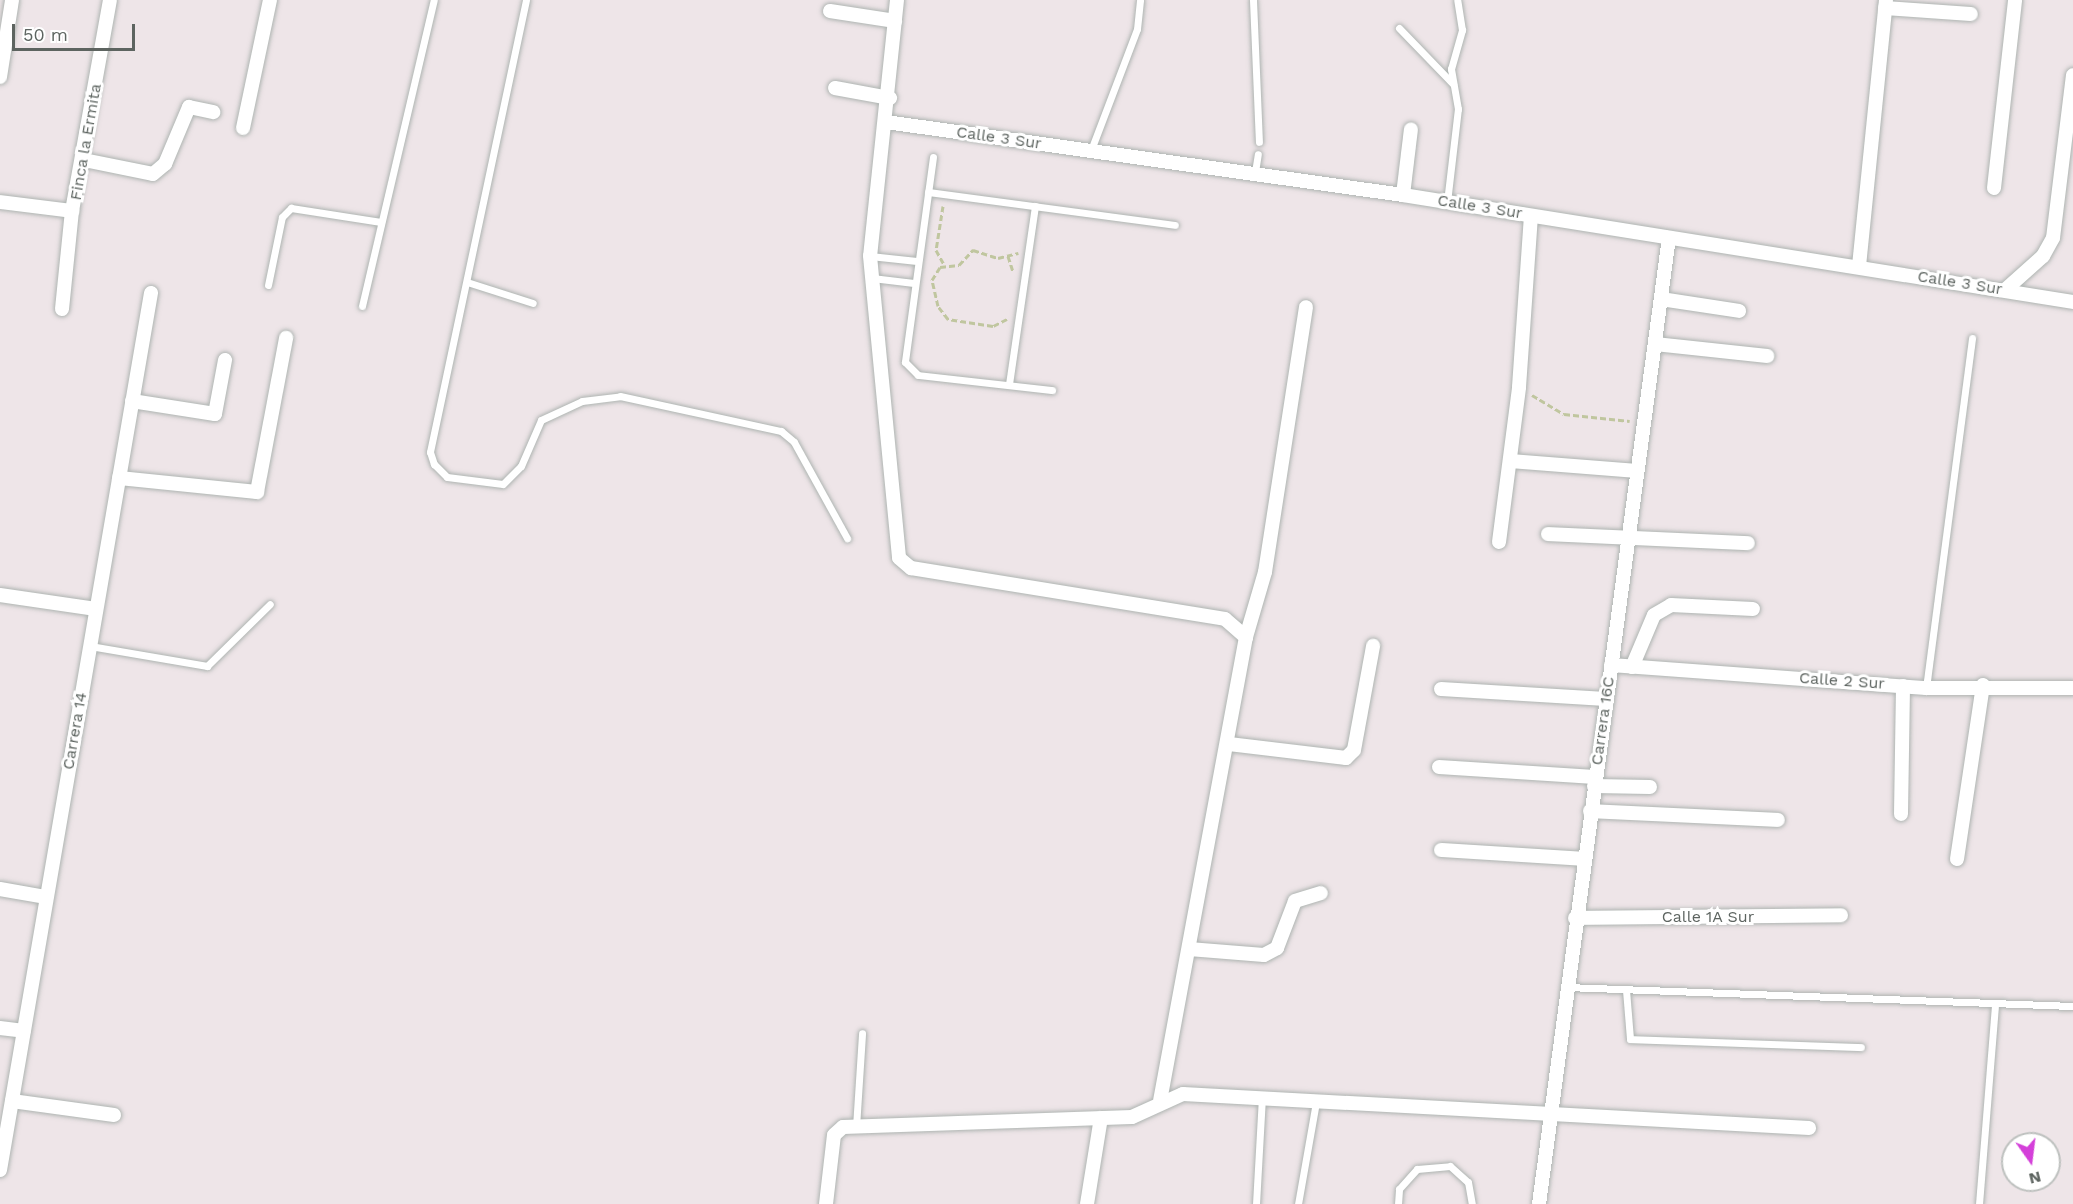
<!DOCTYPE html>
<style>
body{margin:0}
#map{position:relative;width:2073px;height:1204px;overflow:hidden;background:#eee5e8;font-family:"Work Sans",sans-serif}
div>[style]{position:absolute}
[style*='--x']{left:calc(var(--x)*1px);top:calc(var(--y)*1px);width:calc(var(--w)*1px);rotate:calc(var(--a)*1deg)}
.path>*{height:3px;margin-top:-1.5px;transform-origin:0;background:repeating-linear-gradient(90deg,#c0c69f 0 6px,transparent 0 9px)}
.roads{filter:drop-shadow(0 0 2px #aeb4b1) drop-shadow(0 0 2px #aeb4b1)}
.lane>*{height:7px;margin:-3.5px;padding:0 3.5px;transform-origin:3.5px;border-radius:3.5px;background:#fff}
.street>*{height:14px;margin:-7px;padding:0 7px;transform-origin:7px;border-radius:7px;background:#fff}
span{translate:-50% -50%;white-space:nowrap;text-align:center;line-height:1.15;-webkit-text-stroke:6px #fff;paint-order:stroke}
.street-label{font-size:16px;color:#5d6460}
.north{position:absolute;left:2001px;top:1132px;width:60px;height:60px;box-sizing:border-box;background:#fff;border:2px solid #bec1bf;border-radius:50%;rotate:166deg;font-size:16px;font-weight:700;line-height:24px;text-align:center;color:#5d6460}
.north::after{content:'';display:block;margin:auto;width:21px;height:27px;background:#d440d9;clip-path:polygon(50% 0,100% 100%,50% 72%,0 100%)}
.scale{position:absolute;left:12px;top:24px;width:123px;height:27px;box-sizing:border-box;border:3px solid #5d6460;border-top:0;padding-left:8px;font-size:18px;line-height:21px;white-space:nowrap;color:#5d6460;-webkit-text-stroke:4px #fff;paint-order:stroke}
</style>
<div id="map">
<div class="path">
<div style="--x:943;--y:206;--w:45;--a:99"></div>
<div style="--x:936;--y:250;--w:18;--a:61"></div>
<div style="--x:1008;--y:256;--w:16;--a:72"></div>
<div style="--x:1007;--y:319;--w:16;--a:153"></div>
<div style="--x:993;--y:326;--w:46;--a:-171.2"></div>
<div style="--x:948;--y:319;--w:16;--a:-128"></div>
<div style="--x:938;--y:306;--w:27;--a:-103"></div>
<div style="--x:932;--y:280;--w:15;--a:-58"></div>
<div style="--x:940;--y:267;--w:19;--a:-6"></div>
<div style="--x:959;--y:265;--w:21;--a:-47"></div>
<div style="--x:973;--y:250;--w:26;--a:18"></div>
<div style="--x:998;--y:258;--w:21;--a:-14"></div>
<div style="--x:1532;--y:395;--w:37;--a:31"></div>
<div style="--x:1564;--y:414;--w:66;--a:6.1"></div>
</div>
<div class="roads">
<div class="lane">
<div style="--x:526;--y:0;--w:462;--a:102"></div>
<div style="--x:430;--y:452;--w:13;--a:72"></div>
<div style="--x:434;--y:464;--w:18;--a:45"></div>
<div style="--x:447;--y:477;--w:56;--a:7.1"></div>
<div style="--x:503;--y:484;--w:25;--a:-45"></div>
<div style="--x:521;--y:466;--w:50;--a:-66.5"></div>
<div style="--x:541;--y:420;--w:45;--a:-24.9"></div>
<div style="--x:582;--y:401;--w:38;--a:-7"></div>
<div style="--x:620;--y:396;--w:165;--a:12.3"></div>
<div style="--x:781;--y:431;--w:17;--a:40"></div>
<div style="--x:794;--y:442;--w:110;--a:61.1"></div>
<div style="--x:1253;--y:0;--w:142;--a:87.6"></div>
<div style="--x:1399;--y:28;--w:78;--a:46"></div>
<div style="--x:1091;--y:150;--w:129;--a:-69.2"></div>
<div style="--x:1137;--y:29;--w:29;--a:-84"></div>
<div style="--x:933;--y:157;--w:207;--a:97.8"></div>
<div style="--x:905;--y:362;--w:18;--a:45"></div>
<div style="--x:918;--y:375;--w:135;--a:6.4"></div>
<div style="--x:1255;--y:172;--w:18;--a:-81"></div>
<div style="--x:928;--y:192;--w:249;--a:7.6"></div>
<div style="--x:1447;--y:202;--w:94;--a:-83.3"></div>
<div style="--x:1458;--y:109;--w:41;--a:-99.9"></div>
<div style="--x:1451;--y:69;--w:41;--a:-74.2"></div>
<div style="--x:1462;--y:30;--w:30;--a:-99"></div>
<div style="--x:870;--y:256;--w:47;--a:6.1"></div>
<div style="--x:872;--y:278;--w:42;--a:6.8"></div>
<div style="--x:467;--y:282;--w:69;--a:17.7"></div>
<div style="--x:268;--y:285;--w:69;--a:-78.4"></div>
<div style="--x:282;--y:217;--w:13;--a:-45"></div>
<div style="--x:291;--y:208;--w:91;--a:8.8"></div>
<div style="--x:362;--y:306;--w:314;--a:-76.8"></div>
<div style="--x:1009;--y:384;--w:180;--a:-81.7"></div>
<div style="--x:90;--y:646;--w:119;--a:9.7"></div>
<div style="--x:207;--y:666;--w:88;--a:-44.5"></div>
<div style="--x:1926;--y:688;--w:353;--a:-82.5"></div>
<div style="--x:1566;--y:987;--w:507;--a:2.15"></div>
<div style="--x:1626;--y:990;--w:49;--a:85.3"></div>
<div style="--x:1630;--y:1039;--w:231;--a:2"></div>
<div style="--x:856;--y:1127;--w:94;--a:-86.3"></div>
<div style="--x:1256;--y:1204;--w:106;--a:-86.8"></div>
<div style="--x:1298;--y:1204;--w:104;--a:-80"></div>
<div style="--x:1398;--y:1204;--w:15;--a:-86"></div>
<div style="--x:1399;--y:1189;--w:27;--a:-48"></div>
<div style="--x:1417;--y:1169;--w:33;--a:-5"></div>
<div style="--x:1450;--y:1166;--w:24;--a:42"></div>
<div style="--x:1468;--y:1182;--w:22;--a:80"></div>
<div style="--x:1979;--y:1204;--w:201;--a:-85.4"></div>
</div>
<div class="street">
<div style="--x:897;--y:0;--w:257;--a:96"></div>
<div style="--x:870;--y:256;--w:303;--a:84.5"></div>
<div style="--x:899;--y:558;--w:16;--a:40"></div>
<div style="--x:911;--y:568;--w:318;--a:9.2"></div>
<div style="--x:1225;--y:619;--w:28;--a:41"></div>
<div style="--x:1246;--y:637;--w:471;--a:100.5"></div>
<div style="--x:1885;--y:8;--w:86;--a:4"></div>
<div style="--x:830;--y:11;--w:66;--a:8.7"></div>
<div style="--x:0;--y:77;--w:78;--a:-81.1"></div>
<div style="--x:835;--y:88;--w:56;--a:10.3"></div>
<div style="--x:886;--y:122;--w:522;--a:8.04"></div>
<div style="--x:1403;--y:195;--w:678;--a:9.07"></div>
<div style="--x:243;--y:128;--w:131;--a:-78.1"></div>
<div style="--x:84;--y:160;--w:70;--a:11.5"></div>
<div style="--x:153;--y:174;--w:16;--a:-40"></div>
<div style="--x:165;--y:164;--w:62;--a:-67.2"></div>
<div style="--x:189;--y:107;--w:25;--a:12"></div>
<div style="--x:1994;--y:188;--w:189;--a:-83.6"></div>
<div style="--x:1403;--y:195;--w:66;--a:-83.1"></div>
<div style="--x:0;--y:202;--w:73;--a:7.1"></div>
<div style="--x:72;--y:211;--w:214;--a:-79.8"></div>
<div style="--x:1859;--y:266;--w:267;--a:-84.2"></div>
<div style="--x:2005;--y:290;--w:51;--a:-41.8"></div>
<div style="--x:2043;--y:256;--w:21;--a:-61"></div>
<div style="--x:2053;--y:238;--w:164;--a:-83"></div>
<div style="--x:1661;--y:299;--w:79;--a:8.7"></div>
<div style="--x:62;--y:309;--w:99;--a:-84.2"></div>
<div style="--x:1655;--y:344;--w:113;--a:6.1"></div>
<div style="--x:132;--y:401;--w:84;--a:8.9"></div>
<div style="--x:215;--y:414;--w:55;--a:-79.5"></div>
<div style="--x:1511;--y:461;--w:126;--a:4.5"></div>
<div style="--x:119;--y:478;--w:139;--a:5.8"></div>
<div style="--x:257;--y:492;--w:157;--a:-79.3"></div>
<div style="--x:1548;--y:534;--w:200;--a:2.6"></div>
<div style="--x:1499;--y:542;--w:156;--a:-82.6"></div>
<div style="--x:1519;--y:387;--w:171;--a:-86"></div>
<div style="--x:0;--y:595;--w:97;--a:8.3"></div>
<div style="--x:1246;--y:637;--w:68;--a:-73.7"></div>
<div style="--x:1265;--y:572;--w:268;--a:-81.2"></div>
<div style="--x:1611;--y:665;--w:316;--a:4.2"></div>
<div style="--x:1926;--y:688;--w:147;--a:0"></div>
<div style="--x:1632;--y:667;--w:56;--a:-67.1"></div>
<div style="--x:1654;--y:615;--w:20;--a:-30"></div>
<div style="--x:1671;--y:605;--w:82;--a:2.8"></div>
<div style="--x:1441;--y:689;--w:165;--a:3.5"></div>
<div style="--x:1229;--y:744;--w:118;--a:6.8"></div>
<div style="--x:1346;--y:758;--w:11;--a:-45"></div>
<div style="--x:1354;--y:750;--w:106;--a:-79.6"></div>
<div style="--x:1439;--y:767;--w:156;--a:3.7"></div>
<div style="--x:1594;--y:786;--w:56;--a:1"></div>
<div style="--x:1590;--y:811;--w:188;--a:2.7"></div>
<div style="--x:1901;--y:814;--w:128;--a:-89.1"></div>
<div style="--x:1441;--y:850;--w:142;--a:3.6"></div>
<div style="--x:1957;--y:859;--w:176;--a:-81.5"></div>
<div style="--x:0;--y:889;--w:47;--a:9.9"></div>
<div style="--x:1575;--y:918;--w:266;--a:-0.6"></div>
<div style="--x:1189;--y:949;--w:75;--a:4.6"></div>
<div style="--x:1264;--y:955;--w:15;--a:-28"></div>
<div style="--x:1277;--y:948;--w:50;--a:-69"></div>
<div style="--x:1295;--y:901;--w:27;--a:-17"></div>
<div style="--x:0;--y:1028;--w:24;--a:7"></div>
<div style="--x:12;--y:1101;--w:103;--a:7.8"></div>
<div style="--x:0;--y:1170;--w:890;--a:-80.23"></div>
<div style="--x:826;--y:1204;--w:69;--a:-83.4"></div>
<div style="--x:834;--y:1135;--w:12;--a:-42"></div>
<div style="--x:843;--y:1127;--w:289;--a:-2"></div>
<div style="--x:1132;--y:1117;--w:56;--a:-24.3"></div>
<div style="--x:1183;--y:1094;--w:627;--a:3.11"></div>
<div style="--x:1087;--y:1204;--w:87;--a:-80.8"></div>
<div style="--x:1539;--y:1204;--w:975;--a:-82.34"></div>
</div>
</div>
<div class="street-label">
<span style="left:999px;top:138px;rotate:8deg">Calle 3 Sur</span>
<span style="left:86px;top:142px;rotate:-80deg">Finca la Ermita</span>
<span style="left:1480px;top:207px;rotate:9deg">Calle 3 Sur</span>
<span style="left:1960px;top:283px;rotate:9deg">Calle 3 Sur</span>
<span style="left:1842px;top:681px;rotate:4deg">Calle 2 Sur</span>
<span style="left:1603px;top:721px;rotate:-82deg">Carrera 16C</span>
<span style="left:75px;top:731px;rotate:-80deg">Carrera 14</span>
<span style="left:1708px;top:917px">Calle 1A Sur</span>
</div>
<div class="north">N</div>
<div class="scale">50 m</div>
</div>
